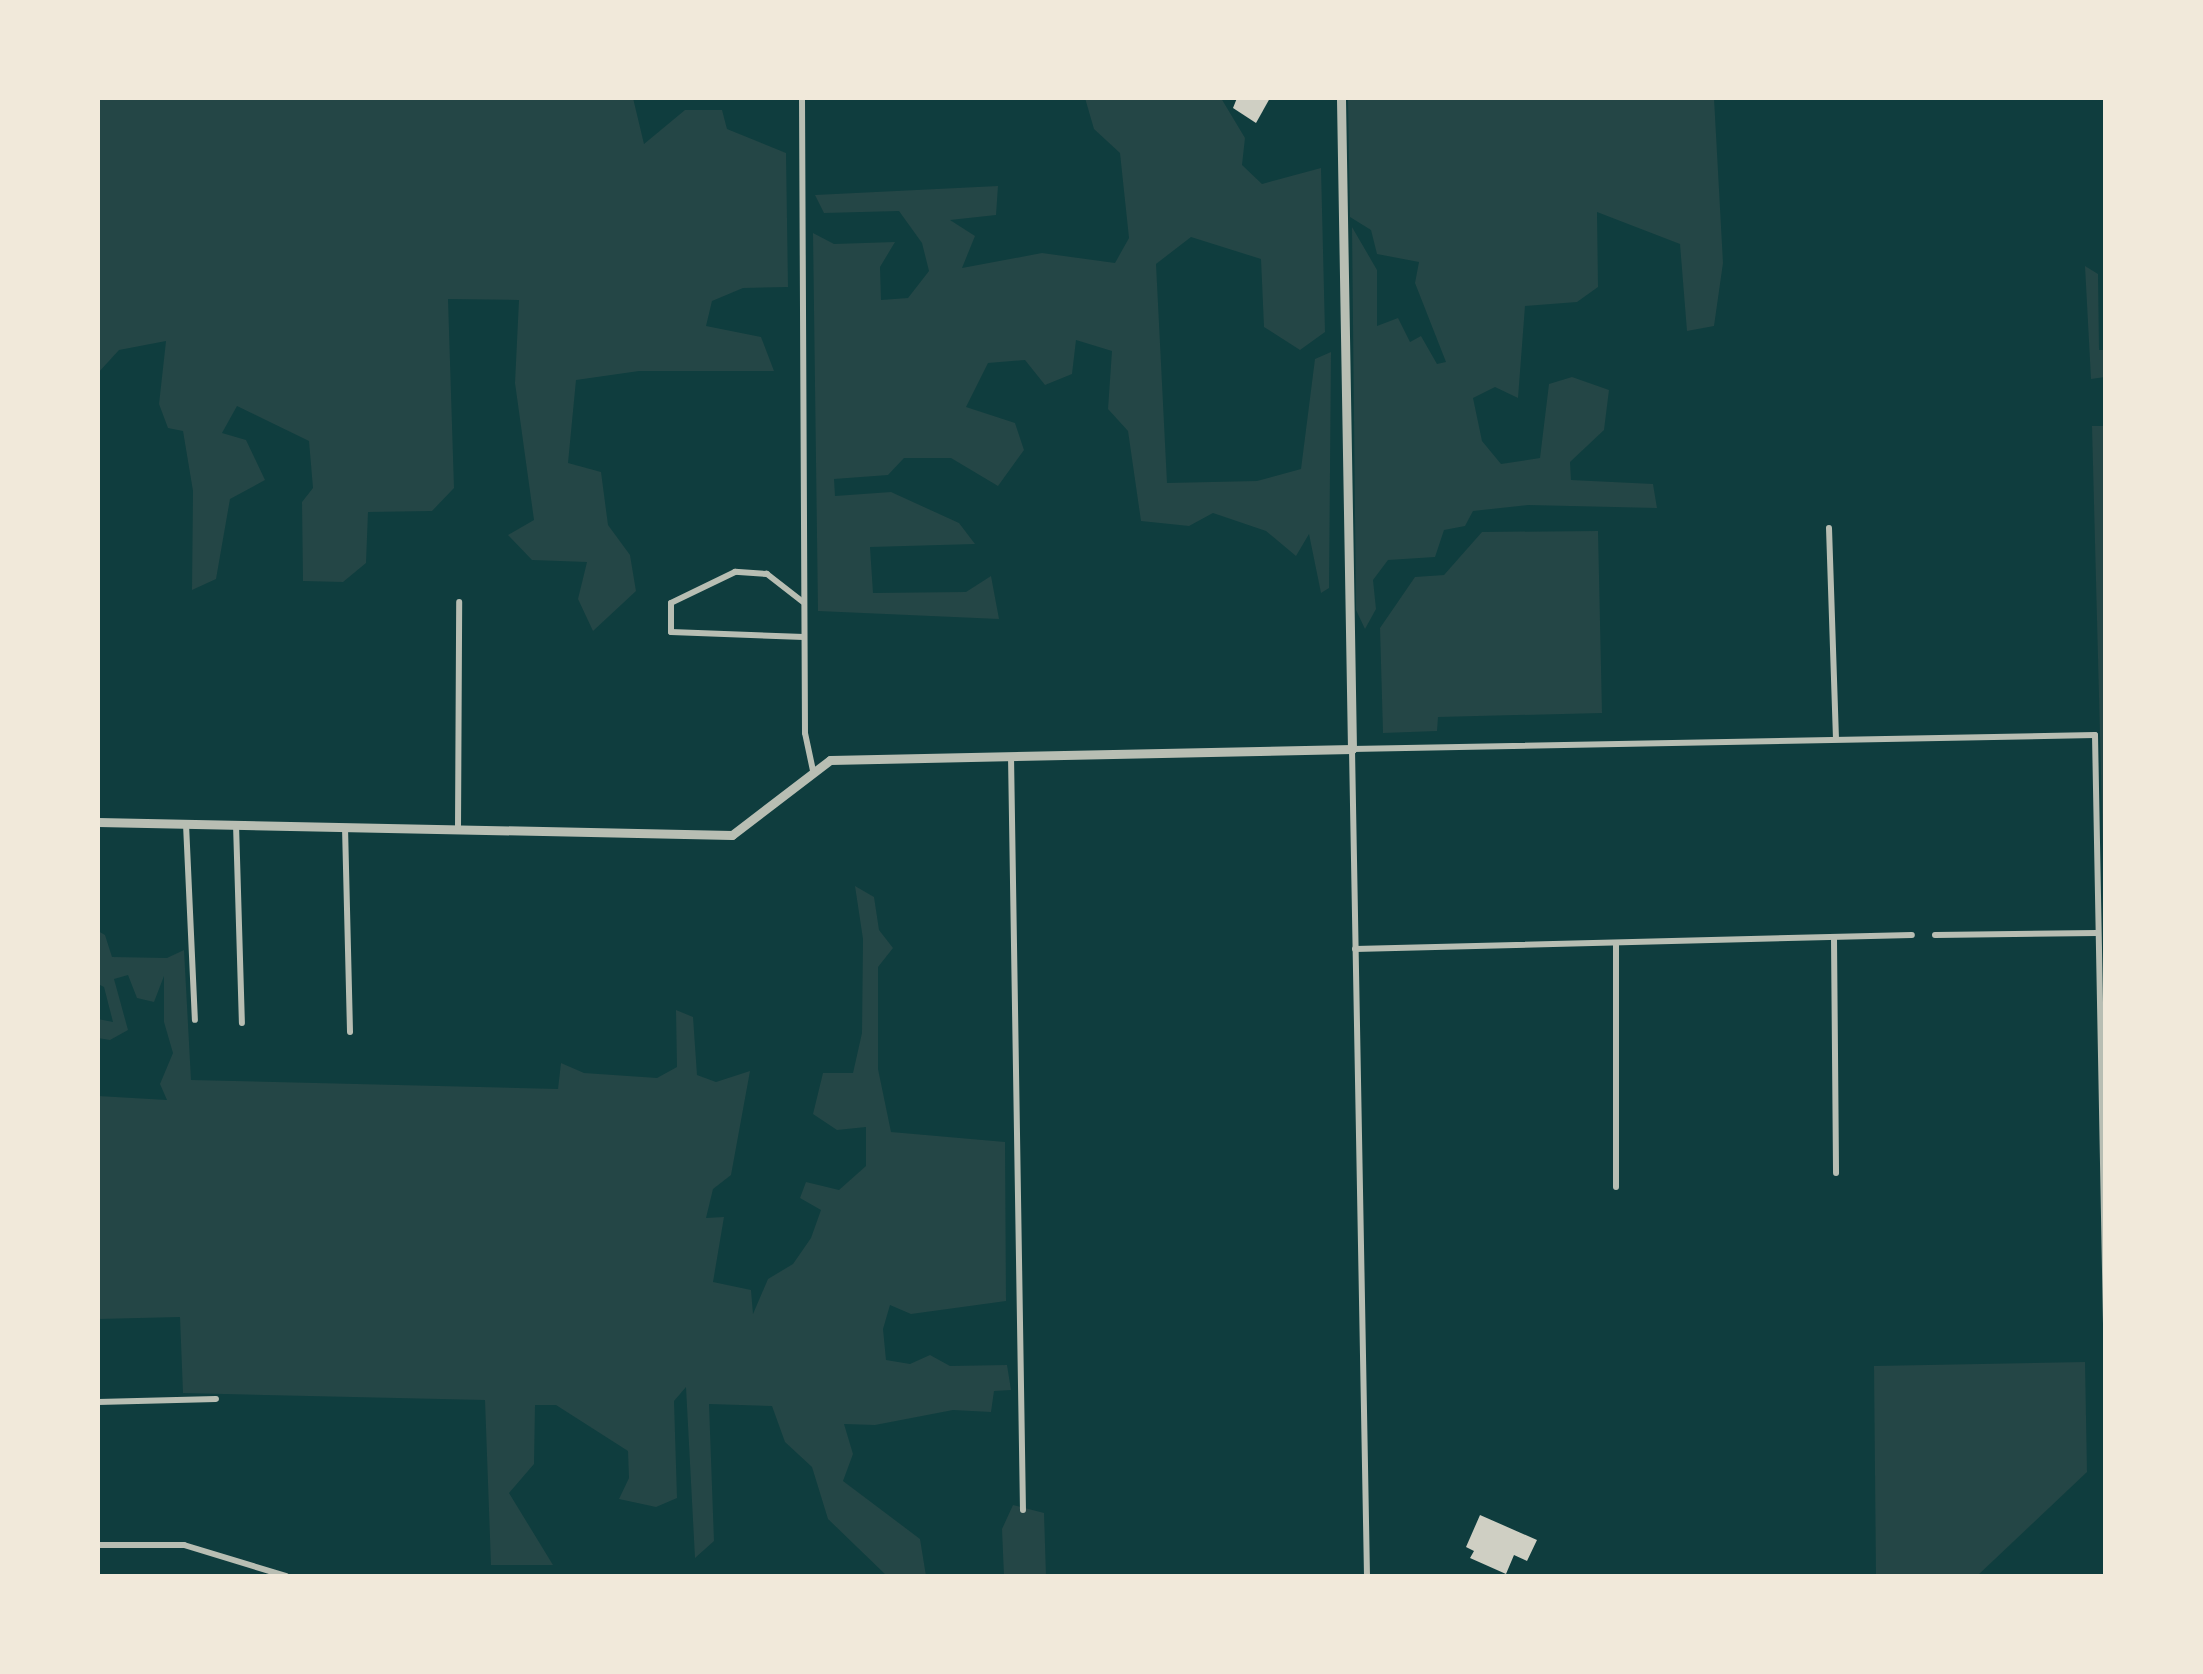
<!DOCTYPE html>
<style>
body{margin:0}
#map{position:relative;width:2203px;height:1674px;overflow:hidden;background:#0f3d3e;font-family:"Asap Condensed",sans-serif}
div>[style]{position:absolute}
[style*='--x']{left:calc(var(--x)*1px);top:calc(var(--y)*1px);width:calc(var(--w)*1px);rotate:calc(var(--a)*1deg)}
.green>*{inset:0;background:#244646}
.building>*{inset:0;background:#cfcfc3}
.minor>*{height:6px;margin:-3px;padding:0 3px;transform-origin:3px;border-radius:3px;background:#b8beb3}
.tertiary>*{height:9px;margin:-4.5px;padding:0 4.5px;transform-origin:4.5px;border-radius:4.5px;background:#b8beb3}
span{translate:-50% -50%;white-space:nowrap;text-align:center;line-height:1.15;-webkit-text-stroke:10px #f1e9da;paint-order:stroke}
.frame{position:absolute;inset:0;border:100px solid #f1e9da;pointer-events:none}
</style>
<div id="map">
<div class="green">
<div style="clip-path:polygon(98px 98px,633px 98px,644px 144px,685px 110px,722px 110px,727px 129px,786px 153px,788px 287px,743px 288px,712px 301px,706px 326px,761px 337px,774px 371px,639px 371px,576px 380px,568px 463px,601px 472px,608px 525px,630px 555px,636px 591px,593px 631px,578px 599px,587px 562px,532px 560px,508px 535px,534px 520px,515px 383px,519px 300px,448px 299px,454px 488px,432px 511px,368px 512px,366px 563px,343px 582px,303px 581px,302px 502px,313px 488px,309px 441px,237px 406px,222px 433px,246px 440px,265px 480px,230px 499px,216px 579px,192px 590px,193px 491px,183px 431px,168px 428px,159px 404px,166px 341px,119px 350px,98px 373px)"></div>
<div style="clip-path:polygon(1085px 98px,1221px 98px,1245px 138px,1242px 165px,1262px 184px,1321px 168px,1325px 332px,1300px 350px,1264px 327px,1261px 259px,1191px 237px,1156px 264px,1167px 483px,1257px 481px,1301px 469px,1315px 359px,1331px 352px,1329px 588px,1321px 593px,1309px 534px,1296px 556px,1266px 531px,1213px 513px,1189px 526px,1141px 521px,1128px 431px,1108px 409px,1112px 351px,1076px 340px,1072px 374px,1045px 385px,1025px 360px,988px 363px,966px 407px,1015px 423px,1024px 450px,998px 486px,951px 458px,904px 458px,888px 475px,834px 479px,835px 496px,891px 492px,959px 523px,975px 544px,870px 547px,873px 593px,966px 592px,991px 576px,999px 619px,818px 611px,813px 233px,834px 244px,895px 242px,880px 267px,881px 300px,908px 298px,929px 271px,922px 243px,899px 211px,824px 213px,815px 195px,998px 186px,996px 215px,950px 220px,975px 236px,962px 268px,1042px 253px,1115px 263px,1129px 238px,1120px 153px,1094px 129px)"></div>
<div style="clip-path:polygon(1348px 98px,1714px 98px,1723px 263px,1714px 326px,1687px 331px,1680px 244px,1597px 212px,1598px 287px,1577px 302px,1525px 306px,1518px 398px,1495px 387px,1473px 398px,1482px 441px,1501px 464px,1540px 458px,1549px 384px,1572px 377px,1609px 390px,1604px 430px,1570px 462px,1571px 480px,1653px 484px,1657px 508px,1528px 505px,1473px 511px,1465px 526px,1444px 530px,1435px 557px,1388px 560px,1373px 580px,1376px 609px,1365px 629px,1356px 610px,1352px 227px,1377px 270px,1377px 326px,1398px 318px,1410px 342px,1421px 336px,1437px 364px,1446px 362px,1415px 283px,1419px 262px,1377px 254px,1371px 230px,1350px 217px)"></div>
<div style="clip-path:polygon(2085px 266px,2098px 274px,2099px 350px,2105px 350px,2105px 377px,2091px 379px)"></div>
<div style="clip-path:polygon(2092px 426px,2106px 426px,2104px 889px)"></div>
<div style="clip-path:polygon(1598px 531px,1602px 713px,1438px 717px,1437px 731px,1383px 733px,1380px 628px,1415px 577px,1444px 575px,1482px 532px)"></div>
<div style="clip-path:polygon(855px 886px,874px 897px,879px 930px,893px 948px,878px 967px,878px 1069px,891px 1132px,1005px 1142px,1006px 1301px,911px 1314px,890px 1305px,883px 1329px,886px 1360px,910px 1364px,930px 1355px,950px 1366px,1007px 1365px,1011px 1390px,994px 1391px,991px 1412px,953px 1410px,875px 1425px,844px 1424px,853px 1454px,843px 1481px,920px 1539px,926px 1576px,887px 1576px,828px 1519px,812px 1467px,785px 1442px,772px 1406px,709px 1404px,714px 1541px,695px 1558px,686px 1387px,674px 1401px,677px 1498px,656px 1507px,619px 1499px,629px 1478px,628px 1451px,556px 1405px,535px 1405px,534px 1464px,509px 1493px,553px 1565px,491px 1565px,485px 1400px,183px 1393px,180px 1317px,98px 1319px,98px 1096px,167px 1100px,160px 1084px,173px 1053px,164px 1022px,164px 976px,154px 1002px,137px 998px,128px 975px,114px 979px,128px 1030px,110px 1040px,98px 1038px,98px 1019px,113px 1022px,104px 987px,98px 984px,98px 931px,105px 935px,112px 957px,167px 958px,184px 950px,191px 1080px,558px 1089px,561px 1063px,584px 1073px,657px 1078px,677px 1067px,676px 1010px,693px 1017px,697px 1075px,716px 1082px,750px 1071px,731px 1175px,713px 1189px,706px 1218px,724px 1217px,713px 1282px,751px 1290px,753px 1314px,768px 1279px,793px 1264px,811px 1238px,821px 1210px,800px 1198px,806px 1182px,839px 1190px,866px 1166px,866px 1127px,837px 1130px,813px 1114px,823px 1073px,853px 1073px,862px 1033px,863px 939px)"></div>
<div style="clip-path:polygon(2085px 1362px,2087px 1472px,1977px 1576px,1876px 1576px,1874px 1366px)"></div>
<div style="clip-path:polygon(1013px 1505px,1044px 1513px,1046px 1576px,1004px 1576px,1002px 1529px)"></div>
</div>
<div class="building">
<div style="clip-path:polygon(1237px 98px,1270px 98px,1256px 123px,1233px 108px)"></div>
<div style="clip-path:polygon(1480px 1515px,1537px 1540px,1527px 1561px,1514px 1555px,1506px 1574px,1470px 1558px,1474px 1551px,1466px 1547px)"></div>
</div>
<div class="minor">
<div style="--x:802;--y:98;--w:635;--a:89.73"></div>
<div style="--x:805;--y:733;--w:40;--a:78"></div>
<div style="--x:1829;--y:528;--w:210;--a:88.1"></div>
<div style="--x:803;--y:602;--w:46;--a:-142.1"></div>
<div style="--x:767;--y:574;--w:32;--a:-176"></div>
<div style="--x:735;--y:572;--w:71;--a:154.2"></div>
<div style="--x:671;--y:603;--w:29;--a:90"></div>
<div style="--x:671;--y:632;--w:133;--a:2.2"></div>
<div style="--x:1011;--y:756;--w:754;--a:89.09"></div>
<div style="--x:186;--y:824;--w:196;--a:87.4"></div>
<div style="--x:236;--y:824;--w:199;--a:88.3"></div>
<div style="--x:345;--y:827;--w:205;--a:88.6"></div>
<div style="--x:458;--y:829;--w:227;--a:-89.7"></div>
<div style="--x:1935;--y:935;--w:162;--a:-0.7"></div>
<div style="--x:1834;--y:939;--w:234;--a:89.5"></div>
<div style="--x:1355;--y:949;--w:557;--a:-1.44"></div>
<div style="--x:1616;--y:1187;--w:243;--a:-90"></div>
<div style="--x:98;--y:1402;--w:118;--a:-1.5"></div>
<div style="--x:98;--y:1545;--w:86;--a:0"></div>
<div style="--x:184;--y:1545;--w:107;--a:16.9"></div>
<div style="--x:1367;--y:1576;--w:827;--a:-91.04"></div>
<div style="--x:1352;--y:749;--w:743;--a:-1.08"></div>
<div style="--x:2095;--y:735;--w:591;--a:88.93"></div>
</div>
<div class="tertiary">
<div style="--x:98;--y:822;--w:634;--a:1.17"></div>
<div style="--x:732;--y:835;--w:123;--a:-37.4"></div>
<div style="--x:830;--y:760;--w:522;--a:-1.21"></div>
<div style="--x:1352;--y:749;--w:651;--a:-90.97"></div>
</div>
<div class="frame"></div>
</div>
